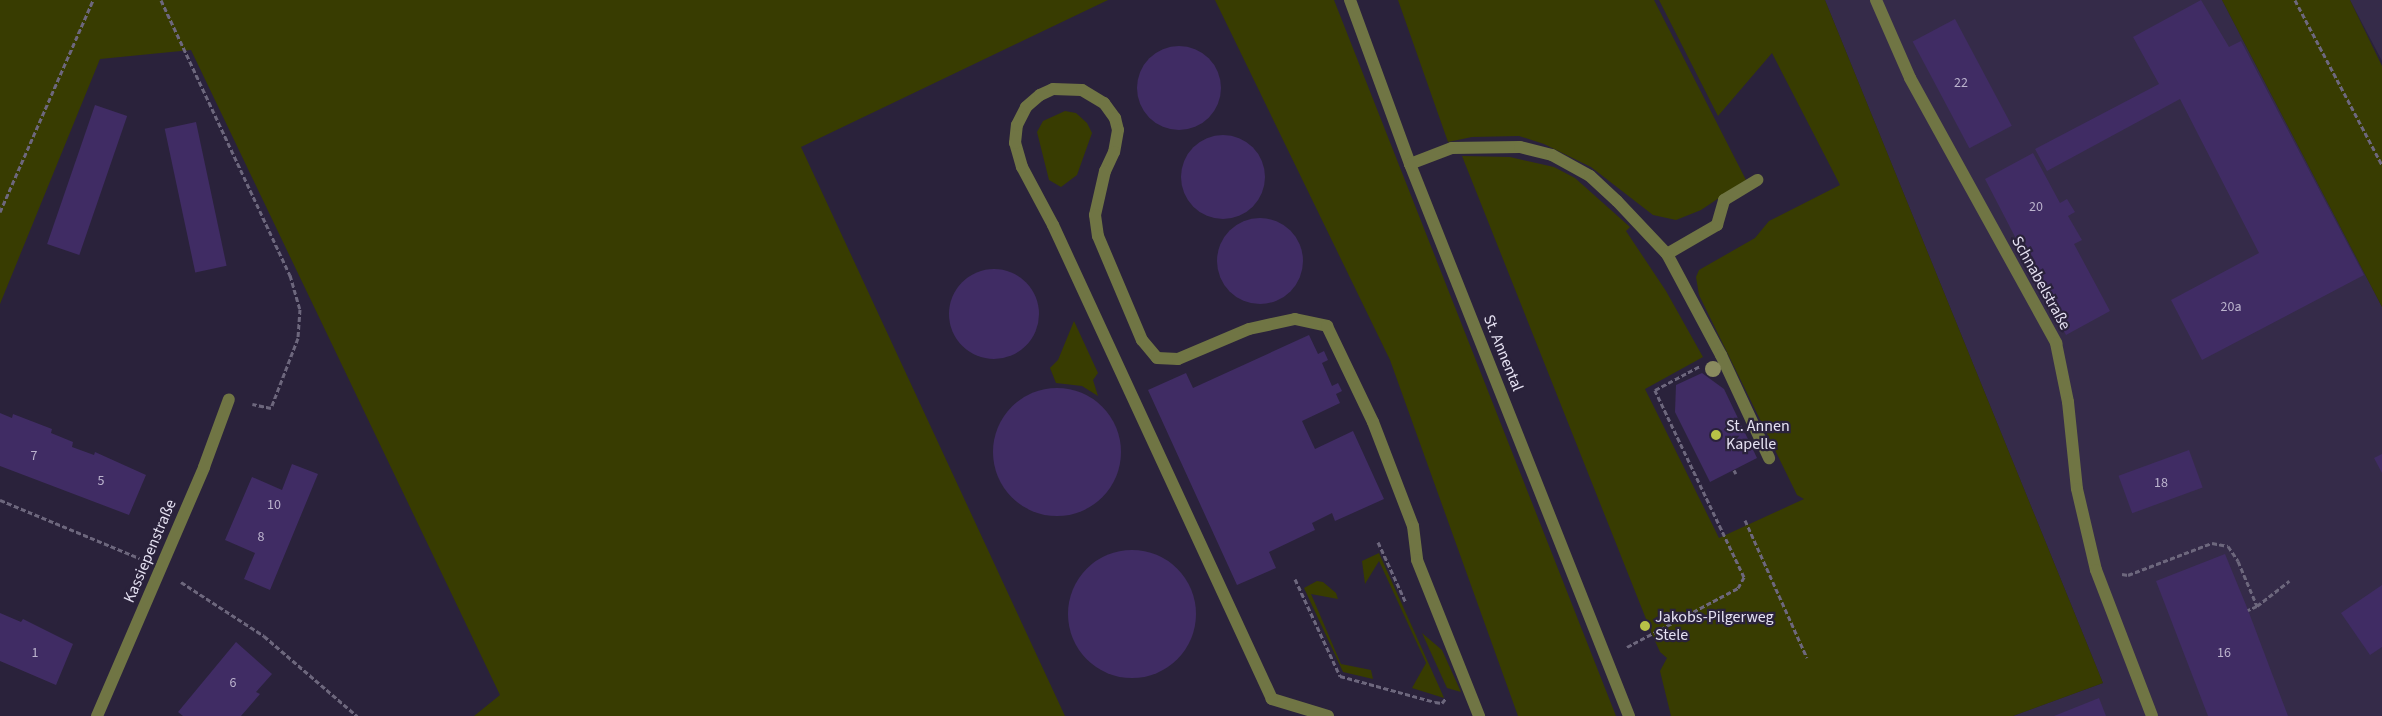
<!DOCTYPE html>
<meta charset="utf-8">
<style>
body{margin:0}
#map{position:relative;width:2382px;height:716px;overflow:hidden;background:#2a223b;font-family:"Source Sans 3",sans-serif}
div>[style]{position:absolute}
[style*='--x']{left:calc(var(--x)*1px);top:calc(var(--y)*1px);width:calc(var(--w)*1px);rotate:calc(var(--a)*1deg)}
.built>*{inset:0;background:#352b49}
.green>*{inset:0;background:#383c01}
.building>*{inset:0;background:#402c64;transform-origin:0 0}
.round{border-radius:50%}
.path>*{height:3px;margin-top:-1.5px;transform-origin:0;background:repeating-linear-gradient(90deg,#6d677d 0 5px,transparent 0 7.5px)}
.minor>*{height:12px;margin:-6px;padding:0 6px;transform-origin:6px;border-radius:6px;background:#707544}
.trees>*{width:16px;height:16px;margin:-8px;border-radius:50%;background:#8a8b5f}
.dots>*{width:14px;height:14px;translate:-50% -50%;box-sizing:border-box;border:2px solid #2a223b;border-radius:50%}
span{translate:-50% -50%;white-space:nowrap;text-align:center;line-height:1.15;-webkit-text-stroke:4.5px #2a223b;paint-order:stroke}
.number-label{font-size:14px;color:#bcb4ce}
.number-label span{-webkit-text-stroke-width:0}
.street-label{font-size:16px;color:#e5e1f2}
.poi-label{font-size:16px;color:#e5e1f2}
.left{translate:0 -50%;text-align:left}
</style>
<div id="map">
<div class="built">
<div style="clip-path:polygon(1825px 0,2222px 0,2382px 307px,2382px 716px,2013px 716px,2103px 683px)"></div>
<div style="clip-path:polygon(2350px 0,2382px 0,2382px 61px)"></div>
</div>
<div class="green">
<div style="clip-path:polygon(0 0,1108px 0,801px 147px,1065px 716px,474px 716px,500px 695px,191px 50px,100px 59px,0 304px)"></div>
<div style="clip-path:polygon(1215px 0,1334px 0,1616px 716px,1518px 716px,1390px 360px)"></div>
<div style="clip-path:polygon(1398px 0,1654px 0,1746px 180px,1701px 210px,1676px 220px,1653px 215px,1591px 167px,1544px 144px,1519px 136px,1472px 137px,1448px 142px)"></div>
<div style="clip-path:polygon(1659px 0,1825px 0,2103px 683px,2013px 716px,1671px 716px,1660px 671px,1667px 658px,1660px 652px,1652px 634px,1462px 156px,1510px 157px,1554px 167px,1575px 178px,1630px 227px,1626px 231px,1666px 291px,1703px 357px,1645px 389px,1719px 538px,1804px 499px,1797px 495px,1699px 295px,1696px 277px,1699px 270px,1755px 238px,1769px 221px,1840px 185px,1772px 53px,1718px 116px)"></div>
<div style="clip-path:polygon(2222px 0,2350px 0,2382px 66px,2382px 307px)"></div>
<div style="clip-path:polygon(1065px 111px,1076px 113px,1087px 123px,1092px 133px,1077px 175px,1061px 187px,1049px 180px,1037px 132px,1043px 121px)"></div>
<div style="clip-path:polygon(1074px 321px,1098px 373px,1093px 380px,1098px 396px,1082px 386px,1056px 383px,1050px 368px,1058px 360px)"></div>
<div style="clip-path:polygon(1379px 553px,1441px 691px,1444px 698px,1412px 688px,1426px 663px,1379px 561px,1365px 584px,1362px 561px)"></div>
<div style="clip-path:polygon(1317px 581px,1323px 582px,1336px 593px,1338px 599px,1311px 594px,1341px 664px,1371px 670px,1373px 679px,1343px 672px,1304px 588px)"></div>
<div style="clip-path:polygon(1422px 633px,1442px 650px,1461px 692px,1447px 688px)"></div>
</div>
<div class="building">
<div style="clip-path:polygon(2201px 0,2229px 47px,2241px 41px,2364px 275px,2202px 360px,2171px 300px,2259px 253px,2180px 99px,2047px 171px,2035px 149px,2159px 84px,2133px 37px)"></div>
<div style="left:1955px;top:19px;width:121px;height:48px;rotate:62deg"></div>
<div class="round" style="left:1137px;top:46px;width:84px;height:84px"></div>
<div style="left:95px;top:105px;width:34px;height:147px;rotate:19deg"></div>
<div style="left:196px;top:122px;width:147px;height:32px;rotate:78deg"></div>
<div class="round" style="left:1181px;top:135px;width:84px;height:84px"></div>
<div style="clip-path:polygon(2033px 153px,2060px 203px,2067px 199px,2075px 212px,2068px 216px,2082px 240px,2074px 244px,2110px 311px,2066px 335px,1985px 179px)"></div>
<div class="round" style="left:1217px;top:218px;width:86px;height:86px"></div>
<div class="round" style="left:949px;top:269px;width:90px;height:90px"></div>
<div style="clip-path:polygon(1309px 335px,1318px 354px,1324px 351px,1328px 360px,1322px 363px,1332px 386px,1338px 383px,1342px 391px,1336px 394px,1340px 403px,1302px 421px,1315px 449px,1353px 431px,1384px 499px,1335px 521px,1332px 513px,1312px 523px,1315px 530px,1269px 552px,1276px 568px,1237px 585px,1148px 390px,1186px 373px,1193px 388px)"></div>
<div style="clip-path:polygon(1702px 373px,1724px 389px,1757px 458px,1710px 482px,1675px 412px,1676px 385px)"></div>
<div class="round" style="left:993px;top:388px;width:128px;height:128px"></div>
<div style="clip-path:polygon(0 413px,12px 418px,13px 414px,52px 429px,51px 433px,73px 442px,72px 447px,94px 455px,95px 452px,146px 475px,129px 515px,0 466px)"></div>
<div style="left:2189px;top:450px;width:40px;height:75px;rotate:70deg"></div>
<div style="clip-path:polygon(2382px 454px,2382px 473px,2374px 458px)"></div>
<div style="clip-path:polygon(292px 464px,318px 474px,270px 590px,244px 579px,255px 553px,225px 540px,252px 477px,282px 490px)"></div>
<div class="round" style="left:1068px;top:550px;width:128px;height:128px"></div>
<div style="clip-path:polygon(2225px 554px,2248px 610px,2288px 716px,2208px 716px,2156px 581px)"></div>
<div style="clip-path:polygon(2382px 585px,2382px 647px,2370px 655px,2341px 613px)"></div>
<div style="clip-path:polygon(0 613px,21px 622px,23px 619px,73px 644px,56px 685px,0 661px)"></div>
<div style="clip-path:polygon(236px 642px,272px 674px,256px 692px,260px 694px,241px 716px,183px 716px,178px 712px)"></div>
<div style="clip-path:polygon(2099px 698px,2106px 716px,2054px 716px)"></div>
</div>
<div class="path">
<div style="--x:161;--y:0;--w:304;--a:64.9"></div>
<div style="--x:290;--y:275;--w:35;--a:74"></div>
<div style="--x:300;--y:309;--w:29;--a:94"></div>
<div style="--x:298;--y:338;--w:75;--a:111.1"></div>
<div style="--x:271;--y:408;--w:19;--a:-168"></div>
<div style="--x:2295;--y:0;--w:187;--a:62.2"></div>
<div style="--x:0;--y:212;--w:232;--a:-66.3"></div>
<div style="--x:1734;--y:470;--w:4;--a:63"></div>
<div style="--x:0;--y:500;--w:151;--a:22.6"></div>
<div style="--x:1745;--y:520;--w:151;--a:65.8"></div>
<div style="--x:1378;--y:542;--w:67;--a:65.3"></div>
<div style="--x:2122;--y:574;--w:6;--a:9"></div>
<div style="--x:2128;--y:575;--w:90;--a:-20.9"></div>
<div style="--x:2212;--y:543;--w:16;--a:11"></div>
<div style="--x:2228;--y:546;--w:18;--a:56"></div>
<div style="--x:2238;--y:561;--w:49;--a:67.1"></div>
<div style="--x:2257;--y:606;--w:10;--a:156"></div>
<div style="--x:1295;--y:579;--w:107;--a:65.1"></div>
<div style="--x:1340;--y:676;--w:98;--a:15.3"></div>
<div style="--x:1435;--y:702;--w:7;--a:8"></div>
<div style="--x:1442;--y:703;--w:6;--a:-51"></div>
<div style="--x:181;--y:582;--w:99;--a:33"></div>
<div style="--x:264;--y:636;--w:123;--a:40.7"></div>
<div style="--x:2257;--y:606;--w:41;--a:-38"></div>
<div style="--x:1627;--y:647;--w:126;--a:-28"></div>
<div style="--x:1738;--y:588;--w:13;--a:-61"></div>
<div style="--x:1744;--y:577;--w:207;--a:-115.5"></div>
<div style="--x:1655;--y:390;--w:51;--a:-28.1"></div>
</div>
<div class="minor">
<div style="--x:1350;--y:0;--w:175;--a:69.9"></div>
<div style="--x:1410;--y:164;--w:594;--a:68.36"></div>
<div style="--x:1876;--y:0;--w:85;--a:66.4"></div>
<div style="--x:1910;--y:78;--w:303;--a:61.1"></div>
<div style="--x:2056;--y:343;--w:60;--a:78.5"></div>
<div style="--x:2068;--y:402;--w:87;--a:84.1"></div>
<div style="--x:2077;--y:489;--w:83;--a:76.8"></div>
<div style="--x:2096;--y:570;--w:156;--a:69"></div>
<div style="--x:1410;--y:164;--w:45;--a:-20.9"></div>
<div style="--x:1452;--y:148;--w:68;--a:-0.8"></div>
<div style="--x:1520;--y:147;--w:33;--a:14"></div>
<div style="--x:1552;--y:155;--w:43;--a:28.9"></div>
<div style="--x:1590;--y:176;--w:37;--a:43"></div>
<div style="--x:1617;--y:201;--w:73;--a:46.7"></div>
<div style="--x:1667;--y:254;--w:115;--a:61.9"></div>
<div style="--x:1721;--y:355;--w:114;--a:65"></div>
<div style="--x:1667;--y:254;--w:58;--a:-30.1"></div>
<div style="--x:1717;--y:225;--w:26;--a:-74"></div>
<div style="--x:1724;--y:200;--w:39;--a:-31"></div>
<div style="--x:97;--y:716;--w:271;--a:-66.7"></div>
<div style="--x:204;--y:467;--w:72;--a:-69.8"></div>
<div style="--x:1328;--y:716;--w:59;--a:-163.1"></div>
<div style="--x:1272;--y:699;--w:522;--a:-114.8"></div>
<div style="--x:1053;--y:225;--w:66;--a:-118.1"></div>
<div style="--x:1022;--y:167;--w:25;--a:-106"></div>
<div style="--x:1015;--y:143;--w:18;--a:-84"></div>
<div style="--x:1017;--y:125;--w:20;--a:-63"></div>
<div style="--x:1026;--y:107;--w:18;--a:-41"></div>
<div style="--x:1040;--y:95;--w:14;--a:-25"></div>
<div style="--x:1053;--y:89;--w:29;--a:2"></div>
<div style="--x:1082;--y:90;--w:26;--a:31"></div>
<div style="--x:1104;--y:103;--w:19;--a:54"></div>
<div style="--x:1115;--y:118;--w:12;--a:76"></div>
<div style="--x:1118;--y:130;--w:22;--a:100"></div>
<div style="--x:1114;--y:152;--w:21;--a:115"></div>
<div style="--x:1105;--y:171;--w:45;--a:102.8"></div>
<div style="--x:1095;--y:215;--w:21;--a:82"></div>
<div style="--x:1098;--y:236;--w:113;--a:67.1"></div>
<div style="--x:1142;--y:340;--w:23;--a:50"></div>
<div style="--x:1157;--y:358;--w:21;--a:3"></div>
<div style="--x:1178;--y:359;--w:77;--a:-22.9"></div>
<div style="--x:1249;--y:329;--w:47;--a:-12.3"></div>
<div style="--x:1295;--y:319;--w:33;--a:12"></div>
<div style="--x:1327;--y:326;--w:106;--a:64.4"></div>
<div style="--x:1373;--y:422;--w:111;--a:69"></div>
<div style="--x:1413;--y:526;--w:34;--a:83"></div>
<div style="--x:1417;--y:560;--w:168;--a:68.3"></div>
</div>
<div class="trees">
<div style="left:1713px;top:369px"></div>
</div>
<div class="dots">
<div style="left:1716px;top:435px;background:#b8c147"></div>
<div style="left:1645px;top:626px;background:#b8c147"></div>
</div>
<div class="number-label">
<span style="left:1961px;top:83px">22</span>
<span style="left:2036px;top:207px">20</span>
<span style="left:2231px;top:307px">20a</span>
<span style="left:34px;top:456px">7</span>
<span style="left:101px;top:481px">5</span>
<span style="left:2161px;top:483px">18</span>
<span style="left:274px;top:505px">10</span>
<span style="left:261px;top:537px">8</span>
<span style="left:35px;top:653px">1</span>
<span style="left:2224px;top:653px">16</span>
<span style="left:233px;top:683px">6</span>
</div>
<div class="street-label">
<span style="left:2041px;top:283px;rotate:61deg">Schnabelstraße</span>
<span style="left:1503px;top:353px;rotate:68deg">St. Annental</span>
<span style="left:150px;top:551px;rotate:-67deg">Kassiepenstraße</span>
</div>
<div class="poi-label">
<span class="left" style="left:1726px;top:435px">St. Annen<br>Kapelle</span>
<span class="left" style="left:1655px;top:626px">Jakobs-Pilgerweg<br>Stele</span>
</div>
</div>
